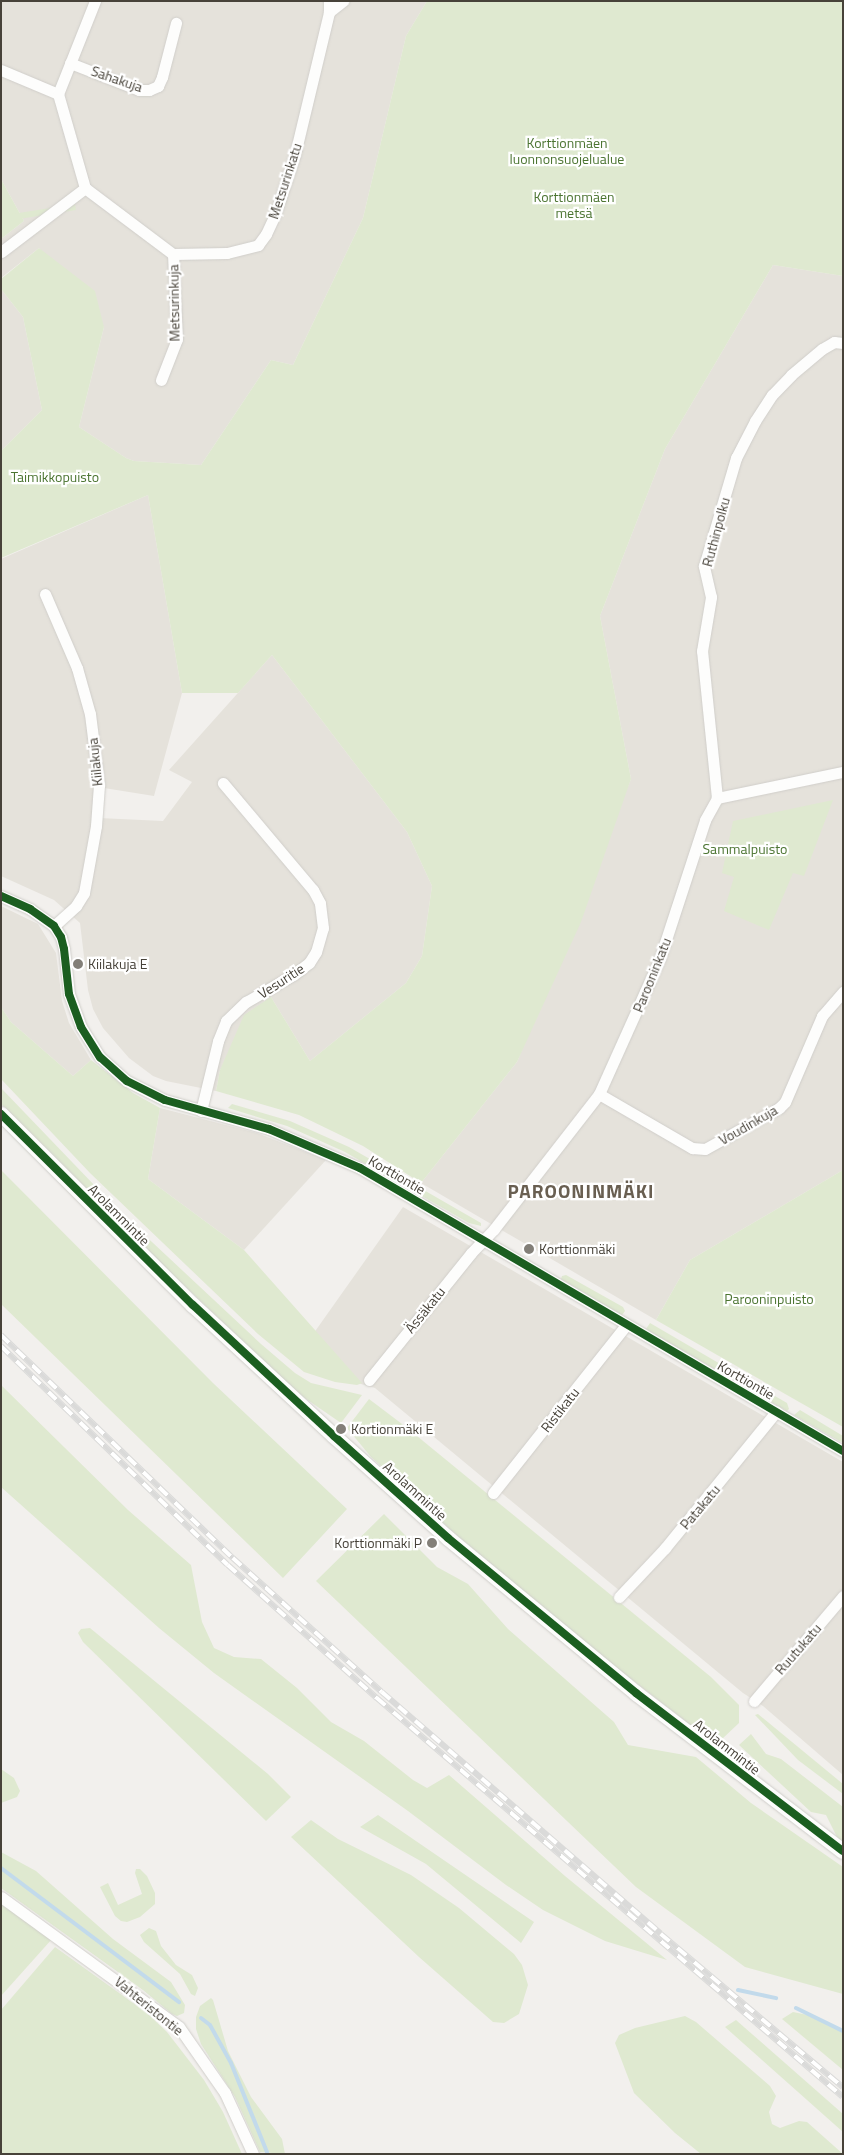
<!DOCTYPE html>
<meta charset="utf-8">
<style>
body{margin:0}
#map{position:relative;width:844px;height:2155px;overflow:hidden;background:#f2f0ed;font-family:"Titillium Web",sans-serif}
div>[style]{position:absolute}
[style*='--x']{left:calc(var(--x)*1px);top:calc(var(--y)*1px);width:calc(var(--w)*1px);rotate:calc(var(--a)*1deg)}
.residential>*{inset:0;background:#e5e2db}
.green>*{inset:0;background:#dfe9d0;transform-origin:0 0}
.stream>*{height:4px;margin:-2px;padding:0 2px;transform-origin:2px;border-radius:2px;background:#c2daeb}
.roads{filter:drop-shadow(0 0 1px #d0ceca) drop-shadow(0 0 1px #d0ceca)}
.minor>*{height:11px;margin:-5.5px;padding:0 5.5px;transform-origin:5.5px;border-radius:5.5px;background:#fdfdfc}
.tertiary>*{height:15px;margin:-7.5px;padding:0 7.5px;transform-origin:7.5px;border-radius:7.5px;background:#fdfdfc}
.rail>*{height:5.5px;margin-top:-2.75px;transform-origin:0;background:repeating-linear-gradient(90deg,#fff 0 11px,#dadad9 0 22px);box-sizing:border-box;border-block:1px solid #dadad9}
.cycleway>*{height:8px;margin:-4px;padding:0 4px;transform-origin:4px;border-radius:4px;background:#1b5e20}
.dots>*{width:14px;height:14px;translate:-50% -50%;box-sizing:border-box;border:2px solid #fff;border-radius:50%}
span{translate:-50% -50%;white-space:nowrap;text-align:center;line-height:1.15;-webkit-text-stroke:4.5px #fff;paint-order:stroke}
.street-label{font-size:14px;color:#474239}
.park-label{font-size:14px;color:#4b7431}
.poi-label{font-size:14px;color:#474239}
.left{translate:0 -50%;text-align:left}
.right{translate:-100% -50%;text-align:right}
.district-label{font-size:19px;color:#695f51;font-weight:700;letter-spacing:1px}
.frame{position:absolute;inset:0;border:2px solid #474239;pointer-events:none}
</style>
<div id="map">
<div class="residential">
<div style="clip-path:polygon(1px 1px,427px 1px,406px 36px,363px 218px,293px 365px,271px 360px,201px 465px,134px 461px,126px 458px,79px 427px,104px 327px,39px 248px,1px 278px,1px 239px,24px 221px,1px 179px)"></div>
<div style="clip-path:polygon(773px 265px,843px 276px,843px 1170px,690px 1260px,656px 1320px,421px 1183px,517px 1062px,631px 779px,600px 616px,665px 449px)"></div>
<div style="clip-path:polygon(1px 289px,23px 317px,42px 410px,1px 451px)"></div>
<div style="clip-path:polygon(148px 495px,182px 693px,154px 796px,104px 788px,99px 818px,163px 821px,192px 782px,169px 770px,272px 655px,407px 832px,432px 886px,422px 956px,406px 983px,310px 1061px,271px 997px,220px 1070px,216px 1091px,166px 1081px,153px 1076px,129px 1058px,103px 1028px,93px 1009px,88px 990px,80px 923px,54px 900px,1px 876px,1px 559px)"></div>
<div style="clip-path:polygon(1px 906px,38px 924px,56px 953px,62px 1001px,69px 1023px,91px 1060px,73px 1076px,11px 1022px,1px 1007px)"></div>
<div style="clip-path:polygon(160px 1108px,257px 1133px,326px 1160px,244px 1250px,148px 1179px)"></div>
<div style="clip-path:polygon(403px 1207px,843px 1462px,843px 1775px,763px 1706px,743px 1693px,375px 1388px,333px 1376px,299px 1354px)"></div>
</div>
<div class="green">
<div style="clip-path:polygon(427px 1px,843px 1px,843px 276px,773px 265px,665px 449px,600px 616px,631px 779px,581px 922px,517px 1062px,421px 1183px,363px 1146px,299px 1115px,216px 1091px,220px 1070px,244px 1015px,271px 997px,310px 1061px,406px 983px,422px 956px,432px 886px,407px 832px,272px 655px,238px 693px,182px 693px,148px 495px,1px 558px,1px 451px,42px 410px,23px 317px,1px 289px,1px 279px,39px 248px,95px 291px,104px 327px,79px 427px,126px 458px,134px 461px,201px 465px,271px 360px,293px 365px,363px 218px,406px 36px)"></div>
<div style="clip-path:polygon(1px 179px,24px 221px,1px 239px)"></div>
<div style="left:75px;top:204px;width:6px;height:93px;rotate:81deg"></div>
<div style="clip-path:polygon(833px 800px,804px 876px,793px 873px,769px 930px,724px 911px,734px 877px,722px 873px,733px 821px)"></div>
<div style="clip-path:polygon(1px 1007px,11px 1022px,73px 1076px,91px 1060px,133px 1093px,160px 1108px,148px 1179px,244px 1250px,362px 1383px,357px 1385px,335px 1382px,304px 1372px,258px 1334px,90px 1173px,1px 1079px)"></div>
<div style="clip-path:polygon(1px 1088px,121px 1213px,261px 1344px,295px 1373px,311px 1383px,362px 1395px,341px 1423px,299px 1394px,153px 1256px,1px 1104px)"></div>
<div style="clip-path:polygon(232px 1104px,290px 1121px,349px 1147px,481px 1223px,481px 1226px,469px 1223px,345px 1152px,287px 1126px,228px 1108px)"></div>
<div style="clip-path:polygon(1px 1170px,213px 1383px,347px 1509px,283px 1578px,1px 1304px)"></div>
<div style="clip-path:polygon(843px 1170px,843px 1427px,656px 1320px,690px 1260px)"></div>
<div style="clip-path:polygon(566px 1275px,623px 1307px,625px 1311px,622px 1315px,561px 1279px,562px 1276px)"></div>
<div style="clip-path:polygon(650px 1323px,787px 1403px,789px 1409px,787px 1411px,646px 1329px)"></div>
<div style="clip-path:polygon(1px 1385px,128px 1510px,191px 1565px,202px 1622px,214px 1648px,234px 1657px,261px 1659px,297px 1688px,331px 1722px,364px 1741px,413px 1780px,427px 1788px,449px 1775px,565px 1876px,667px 1960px,605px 1941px,543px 1910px,506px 1885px,408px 1811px,214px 1673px,159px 1628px,1px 1487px)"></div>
<div style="clip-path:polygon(369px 1399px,406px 1427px,711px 1677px,739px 1705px,739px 1723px,721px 1740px,697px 1730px,573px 1634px,452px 1531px,371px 1457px,347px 1428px)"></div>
<div style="clip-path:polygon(800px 1410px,843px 1436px,843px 1443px,794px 1415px)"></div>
<div style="clip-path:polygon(384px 1514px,437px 1567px,468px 1584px,508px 1629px,614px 1722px,628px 1745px,696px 1757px,751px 1803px,843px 1867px,843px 1994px,745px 1967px,636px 1887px,316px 1581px)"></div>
<div style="clip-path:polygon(90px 1628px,268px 1774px,291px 1797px,266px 1821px,83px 1642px,78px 1633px,81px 1629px)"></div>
<div style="clip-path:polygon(758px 1714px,843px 1784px,843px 1794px,798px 1760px,755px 1715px)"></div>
<div style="clip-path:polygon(751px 1734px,766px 1754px,781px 1759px,843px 1807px,843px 1842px,838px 1839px,826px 1815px,811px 1812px,739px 1745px)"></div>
<div style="clip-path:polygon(1px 1769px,14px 1778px,20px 1791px,17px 1797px,1px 1803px)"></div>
<div style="clip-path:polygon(378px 1815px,534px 1922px,521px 1943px,426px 1864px,360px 1827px)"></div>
<div style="clip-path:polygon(311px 1820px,338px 1839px,411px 1875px,459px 1908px,514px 1954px,522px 1965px,528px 1985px,519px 2014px,504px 2023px,493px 2022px,419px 1957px,291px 1837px)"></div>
<div style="clip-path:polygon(1px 1852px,36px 1871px,113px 1939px,171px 1982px,185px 2005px,184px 2013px,177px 2016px,172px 2014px,143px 1990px,1px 1888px)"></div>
<div style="clip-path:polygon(136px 1869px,140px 1869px,147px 1876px,155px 1893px,155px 1904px,140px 1917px,127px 1922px,121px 1921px,115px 1916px,100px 1887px,108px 1883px,118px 1905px,142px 1894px,135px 1873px)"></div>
<div style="clip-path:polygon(1px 1903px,52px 1939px,1px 1996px)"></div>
<div style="clip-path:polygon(149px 1928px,156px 1931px,161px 1946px,176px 1965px,192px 1975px,198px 1988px,195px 1996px,191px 1994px,180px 1974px,144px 1942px,140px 1935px)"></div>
<div style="clip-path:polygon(55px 1947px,147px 2013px,167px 2032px,204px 2080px,223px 2112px,242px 2154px,1px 2154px,1px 2010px)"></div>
<div style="clip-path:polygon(211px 1998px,213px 2000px,228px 2051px,251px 2097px,282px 2139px,285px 2154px,260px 2152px,235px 2097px,201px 2044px,196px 2029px,196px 2017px,200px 2006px)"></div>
<div style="clip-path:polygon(793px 2012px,808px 2015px,843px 2032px,843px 2070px,782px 2019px)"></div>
<div style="clip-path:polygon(685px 2016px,696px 2022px,770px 2086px,776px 2096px,769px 2112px,772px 2124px,780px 2128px,799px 2121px,807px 2122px,843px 2154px,701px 2154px,675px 2133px,634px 2093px,615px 2043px,619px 2035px,635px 2028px)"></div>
<div style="clip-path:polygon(736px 2020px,843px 2114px,843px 2132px,725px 2027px)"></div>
</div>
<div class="stream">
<div style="--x:1;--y:1868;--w:223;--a:37"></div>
<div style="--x:738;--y:1990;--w:39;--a:12"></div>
<div style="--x:796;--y:2008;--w:52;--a:26.1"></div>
<div style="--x:201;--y:2018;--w:11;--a:38"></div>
<div style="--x:210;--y:2025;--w:43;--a:61.1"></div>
<div style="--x:231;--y:2063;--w:96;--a:68"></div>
</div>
<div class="roads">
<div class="minor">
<div style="--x:329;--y:12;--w:18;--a:-38"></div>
<div style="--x:70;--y:63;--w:74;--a:21.4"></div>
<div style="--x:139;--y:90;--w:10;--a:0"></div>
<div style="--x:149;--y:90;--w:10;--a:-24"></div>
<div style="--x:158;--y:86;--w:10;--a:-66"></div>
<div style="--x:162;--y:77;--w:56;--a:-75.5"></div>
<div style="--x:1;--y:70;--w:62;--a:22.8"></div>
<div style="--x:85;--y:188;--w:110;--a:36.9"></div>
<div style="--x:173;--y:254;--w:54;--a:-1.1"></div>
<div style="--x:227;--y:253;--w:32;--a:-14"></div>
<div style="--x:258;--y:245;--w:14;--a:-54"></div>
<div style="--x:266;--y:234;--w:21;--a:-65"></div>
<div style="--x:275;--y:215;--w:64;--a:-71.8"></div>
<div style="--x:295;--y:154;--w:146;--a:-76.5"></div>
<div style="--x:329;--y:12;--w:11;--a:-90"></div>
<div style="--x:1;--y:252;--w:106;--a:-37.3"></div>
<div style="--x:85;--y:188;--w:98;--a:-106"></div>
<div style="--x:58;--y:94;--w:100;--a:-68.3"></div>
<div style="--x:161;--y:380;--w:44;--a:-68.7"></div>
<div style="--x:177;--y:339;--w:85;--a:-92.7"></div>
<div style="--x:45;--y:594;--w:81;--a:66.6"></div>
<div style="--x:77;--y:668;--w:48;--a:74.2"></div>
<div style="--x:90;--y:714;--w:72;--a:82.8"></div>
<div style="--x:99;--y:785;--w:41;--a:94.2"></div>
<div style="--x:96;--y:826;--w:68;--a:100.2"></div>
<div style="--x:84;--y:893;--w:15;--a:122"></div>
<div style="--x:76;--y:906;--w:30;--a:138"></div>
<div style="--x:717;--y:798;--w:148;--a:-95.8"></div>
<div style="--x:702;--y:651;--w:55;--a:-80.5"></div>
<div style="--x:711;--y:597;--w:32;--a:-103"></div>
<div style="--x:704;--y:566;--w:113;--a:-73.5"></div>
<div style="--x:736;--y:458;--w:42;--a:-62.8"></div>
<div style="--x:755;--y:421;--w:31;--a:-57"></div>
<div style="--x:772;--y:395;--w:28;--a:-46"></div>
<div style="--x:791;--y:375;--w:40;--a:-40"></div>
<div style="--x:822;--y:349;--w:14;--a:-30"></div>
<div style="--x:834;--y:342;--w:9;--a:6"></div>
<div style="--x:1;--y:896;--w:32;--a:24"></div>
<div style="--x:30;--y:909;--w:29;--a:35"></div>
<div style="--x:54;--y:926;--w:13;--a:58"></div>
<div style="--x:61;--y:937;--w:12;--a:76"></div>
<div style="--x:64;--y:949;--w:45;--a:83.7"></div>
<div style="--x:69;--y:994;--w:35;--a:70"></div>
<div style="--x:81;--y:1027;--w:36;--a:58"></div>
<div style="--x:100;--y:1057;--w:36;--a:42"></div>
<div style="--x:127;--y:1081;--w:42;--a:26.6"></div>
<div style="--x:165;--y:1100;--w:108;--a:15.6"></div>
<div style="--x:269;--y:1129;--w:99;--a:23.2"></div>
<div style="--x:360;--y:1168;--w:560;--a:30.37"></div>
<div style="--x:599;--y:1094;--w:108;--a:30.1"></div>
<div style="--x:692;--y:1148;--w:13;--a:4"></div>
<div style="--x:705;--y:1149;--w:85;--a:-29"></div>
<div style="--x:779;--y:1108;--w:8;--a:-45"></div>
<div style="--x:785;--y:1102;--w:94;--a:-66.7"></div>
<div style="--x:822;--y:1016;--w:32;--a:-49"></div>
<div style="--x:201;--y:1111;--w:72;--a:-76.3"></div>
<div style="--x:218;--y:1041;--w:22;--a:-68"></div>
<div style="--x:226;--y:1021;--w:28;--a:-44"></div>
<div style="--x:246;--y:1002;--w:54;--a:-29.9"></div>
<div style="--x:293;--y:975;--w:20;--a:-37"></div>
<div style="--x:309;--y:963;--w:13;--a:-58"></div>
<div style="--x:316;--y:952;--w:25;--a:-74"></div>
<div style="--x:323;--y:928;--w:25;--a:-97"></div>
<div style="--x:320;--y:903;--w:15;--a:-118"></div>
<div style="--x:313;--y:890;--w:140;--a:-130.1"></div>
<div style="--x:369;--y:1380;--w:163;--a:-51.2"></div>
<div style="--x:471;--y:1253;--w:33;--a:-46"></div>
<div style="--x:494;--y:1229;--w:171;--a:-52.1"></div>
<div style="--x:599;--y:1094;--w:149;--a:-65.8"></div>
<div style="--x:660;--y:958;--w:145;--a:-71.9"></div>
<div style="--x:705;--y:820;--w:25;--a:-61"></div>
<div style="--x:717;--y:798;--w:129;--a:-11.7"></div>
<div style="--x:493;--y:1493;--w:214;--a:-51.6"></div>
<div style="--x:619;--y:1597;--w:67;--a:-46.8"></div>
<div style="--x:665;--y:1548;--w:176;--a:-50.8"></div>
<div style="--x:754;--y:1701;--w:138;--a:-49.7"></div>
<div style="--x:1;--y:1897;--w:220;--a:36.1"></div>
<div style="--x:179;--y:2027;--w:80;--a:55.1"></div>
<div style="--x:225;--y:2093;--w:67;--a:65.3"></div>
</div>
<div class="tertiary">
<div style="--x:1;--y:1114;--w:271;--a:44.9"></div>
<div style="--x:193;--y:1305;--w:192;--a:42.9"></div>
<div style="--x:334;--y:1436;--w:153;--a:41.8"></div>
<div style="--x:448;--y:1538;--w:244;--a:39.5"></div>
<div style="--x:636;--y:1693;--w:260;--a:37.4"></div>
</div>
</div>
<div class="rail">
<div style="--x:1;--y:1335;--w:322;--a:43.9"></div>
<div style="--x:233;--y:1558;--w:200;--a:42"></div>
<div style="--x:382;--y:1692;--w:369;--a:40.9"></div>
<div style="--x:661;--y:1934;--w:238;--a:40.1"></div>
<div style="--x:1;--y:1346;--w:315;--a:44"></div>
<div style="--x:228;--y:1565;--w:200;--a:41.8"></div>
<div style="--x:377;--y:1698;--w:613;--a:40.57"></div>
</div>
<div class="cycleway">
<div style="--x:1;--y:896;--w:32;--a:24"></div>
<div style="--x:30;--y:909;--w:29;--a:35"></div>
<div style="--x:54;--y:926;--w:13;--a:58"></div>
<div style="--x:61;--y:937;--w:12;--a:76"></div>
<div style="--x:64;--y:949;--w:45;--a:83.7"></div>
<div style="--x:69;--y:994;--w:35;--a:70"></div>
<div style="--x:81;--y:1027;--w:36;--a:58"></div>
<div style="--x:100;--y:1057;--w:36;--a:42"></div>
<div style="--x:127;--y:1081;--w:42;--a:26.6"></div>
<div style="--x:165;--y:1100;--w:108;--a:15.6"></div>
<div style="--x:269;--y:1129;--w:99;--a:23.2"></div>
<div style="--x:360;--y:1168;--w:560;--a:30.37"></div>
<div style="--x:1;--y:1114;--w:271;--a:44.9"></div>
<div style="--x:193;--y:1305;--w:192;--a:42.9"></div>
<div style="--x:334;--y:1436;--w:153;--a:41.8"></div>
<div style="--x:448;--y:1538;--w:244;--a:39.5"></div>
<div style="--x:636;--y:1693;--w:260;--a:37.4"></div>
</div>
<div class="dots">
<div style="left:78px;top:964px;background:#837f78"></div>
<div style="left:529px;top:1249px;background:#837f78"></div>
<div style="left:341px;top:1429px;background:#837f78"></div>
<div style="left:432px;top:1543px;background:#837f78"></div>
</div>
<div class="street-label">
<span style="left:117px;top:79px;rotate:19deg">Sahakuja</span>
<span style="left:285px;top:181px;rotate:-72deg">Metsurinkatu</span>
<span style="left:174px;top:303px;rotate:-91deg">Metsurinkuja</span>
<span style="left:716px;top:532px;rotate:-75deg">Ruthinpolku</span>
<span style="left:95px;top:762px;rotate:-96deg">Kiilakuja</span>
<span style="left:652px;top:975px;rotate:-68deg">Parooninkatu</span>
<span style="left:281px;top:981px;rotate:-33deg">Vesuritie</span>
<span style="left:748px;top:1125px;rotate:-30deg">Voudinkuja</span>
<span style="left:397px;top:1175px;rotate:30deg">Korttiontie</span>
<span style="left:119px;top:1215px;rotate:45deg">Arolammintie</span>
<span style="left:425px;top:1310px;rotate:-51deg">Ässäkatu</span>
<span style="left:746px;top:1380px;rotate:30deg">Korttiontie</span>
<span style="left:560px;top:1410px;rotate:-52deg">Ristikatu</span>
<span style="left:415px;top:1491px;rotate:42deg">Arolammintie</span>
<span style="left:700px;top:1507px;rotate:-50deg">Patakatu</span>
<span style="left:798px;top:1649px;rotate:-49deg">Ruutukatu</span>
<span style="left:727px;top:1747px;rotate:38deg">Arolammintie</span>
<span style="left:149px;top:2006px;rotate:39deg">Vahteristontie</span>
</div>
<div class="park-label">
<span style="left:567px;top:151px">Korttionmäen<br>luonnonsuojelualue</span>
<span style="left:574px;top:205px">Korttionmäen<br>metsä</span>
<span style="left:55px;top:477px">Taimikkopuisto</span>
<span style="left:745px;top:849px">Sammalpuisto</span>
<span style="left:769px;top:1299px">Parooninpuisto</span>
</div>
<div class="poi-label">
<span class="left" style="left:88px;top:964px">Kiilakuja E</span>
<span class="left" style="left:539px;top:1249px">Korttionmäki</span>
<span class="left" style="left:351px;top:1429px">Kortionmäki E</span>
<span class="right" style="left:422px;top:1543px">Korttionmäki P</span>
</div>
<div class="district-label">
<span style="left:581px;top:1191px">PAROONINMÄKI</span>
</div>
<div class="frame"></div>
</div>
